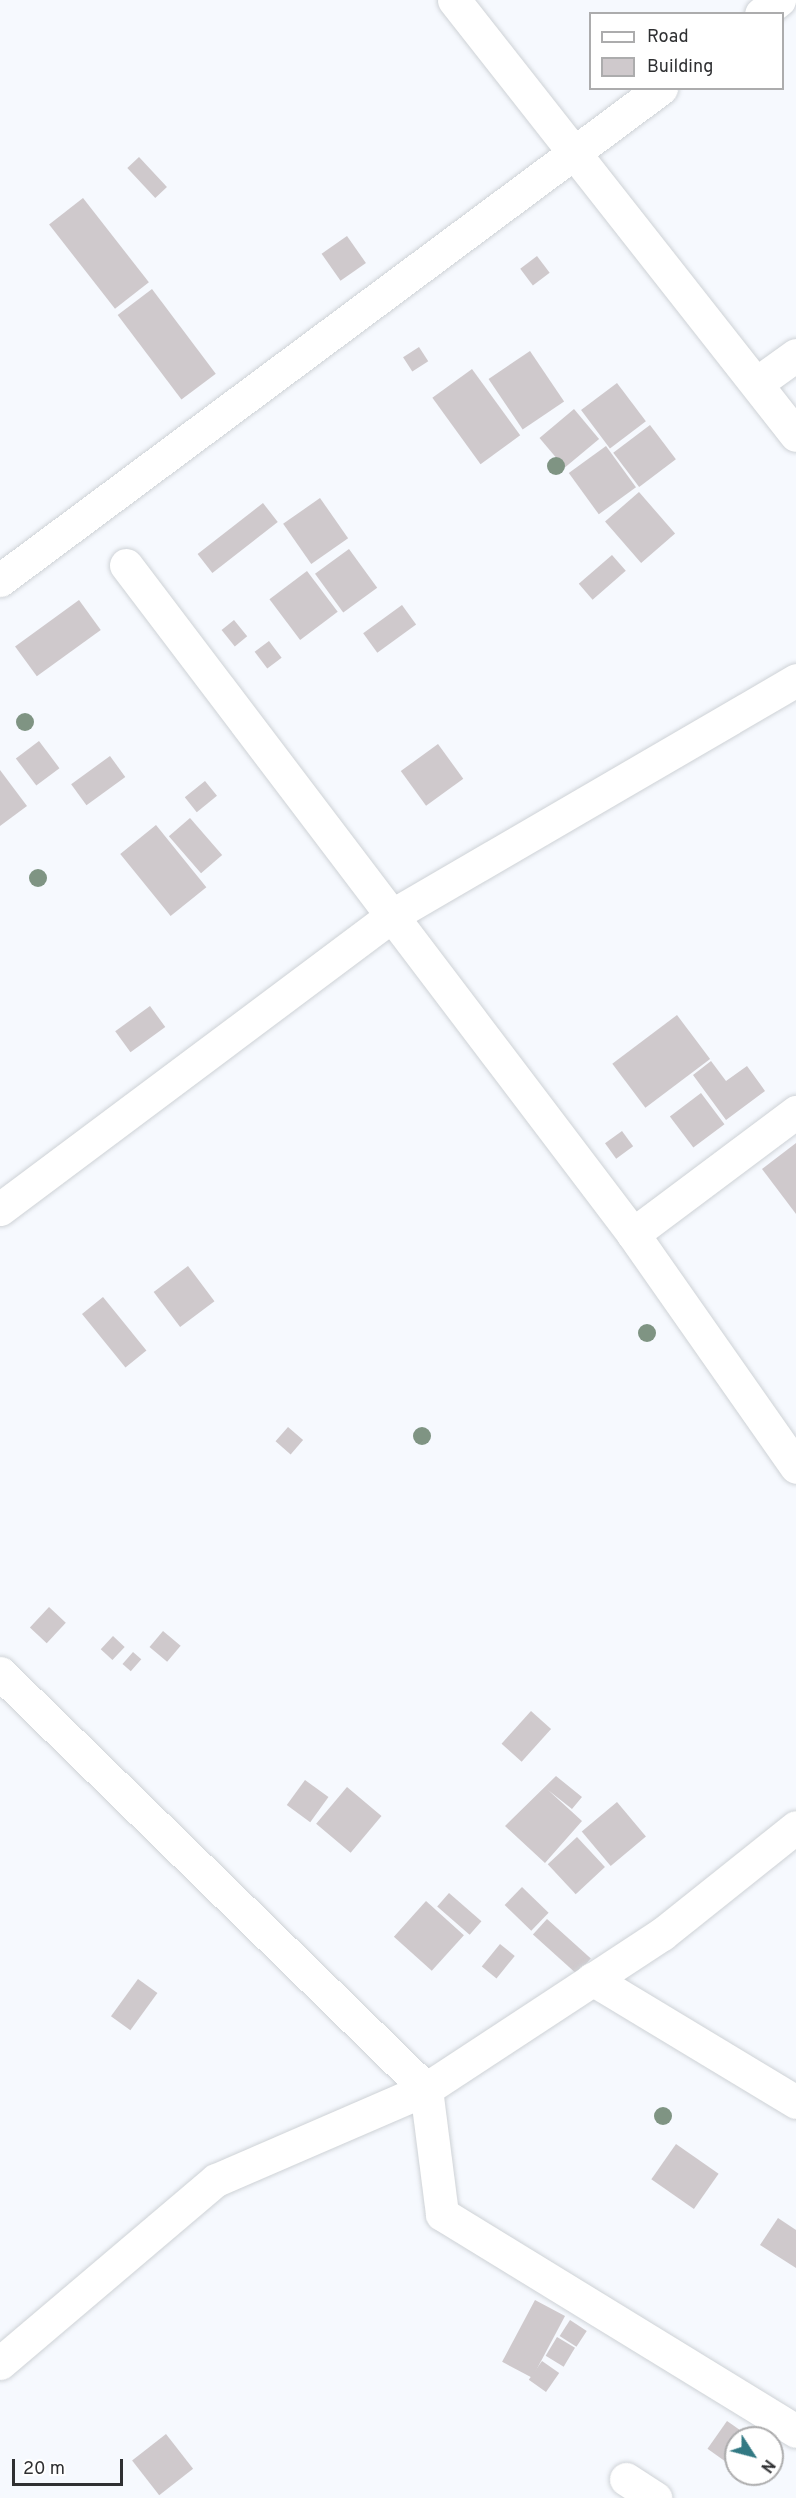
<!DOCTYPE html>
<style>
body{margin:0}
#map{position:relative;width:796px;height:2498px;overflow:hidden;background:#f6f9fe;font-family:Overpass,sans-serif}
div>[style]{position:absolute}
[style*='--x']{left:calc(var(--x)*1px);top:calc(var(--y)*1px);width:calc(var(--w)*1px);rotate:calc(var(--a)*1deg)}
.building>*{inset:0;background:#cfc9cc;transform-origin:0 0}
.roads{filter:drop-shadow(0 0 2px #ced2d6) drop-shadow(0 0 2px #ced2d6)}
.street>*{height:33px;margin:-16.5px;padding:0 16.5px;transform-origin:16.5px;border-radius:16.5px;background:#fff}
.trees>*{width:18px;height:18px;margin:-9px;border-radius:50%;background:#7f9483}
span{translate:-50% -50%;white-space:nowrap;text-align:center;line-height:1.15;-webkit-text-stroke:6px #fff;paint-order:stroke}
.legend{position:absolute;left:589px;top:12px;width:195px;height:78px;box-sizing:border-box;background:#fff;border:2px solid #acacad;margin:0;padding:8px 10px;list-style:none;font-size:18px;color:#2f3032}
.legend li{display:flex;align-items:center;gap:12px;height:30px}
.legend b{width:30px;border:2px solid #acacad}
.north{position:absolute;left:724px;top:2426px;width:60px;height:60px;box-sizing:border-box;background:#fff;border:2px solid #acacad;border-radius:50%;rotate:126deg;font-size:16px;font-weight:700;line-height:24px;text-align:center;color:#2f3032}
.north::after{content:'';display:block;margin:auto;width:21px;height:27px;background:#327983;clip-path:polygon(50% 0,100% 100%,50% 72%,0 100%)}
.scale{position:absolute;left:12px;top:2459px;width:111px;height:27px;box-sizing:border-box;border:3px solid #2f3032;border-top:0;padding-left:8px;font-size:18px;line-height:21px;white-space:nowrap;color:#2f3032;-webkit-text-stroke:4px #fff;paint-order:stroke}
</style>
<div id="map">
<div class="building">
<div style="left:139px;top:157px;width:41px;height:16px;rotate:47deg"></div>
<div style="left:83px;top:198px;width:107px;height:43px;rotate:52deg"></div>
<div style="left:347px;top:236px;width:33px;height:31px;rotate:55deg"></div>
<div style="left:537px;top:256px;width:21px;height:21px;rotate:53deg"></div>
<div style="left:152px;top:289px;width:106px;height:43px;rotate:53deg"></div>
<div style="left:419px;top:347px;width:17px;height:19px;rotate:57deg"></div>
<div style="left:530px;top:351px;width:61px;height:50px;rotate:56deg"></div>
<div style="left:472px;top:369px;width:82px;height:49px;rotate:54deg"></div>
<div style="left:617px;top:383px;width:48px;height:45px;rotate:53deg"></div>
<div style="left:574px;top:409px;width:39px;height:45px;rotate:50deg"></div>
<div style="left:650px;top:425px;width:43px;height:46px;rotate:53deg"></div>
<div style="left:606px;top:446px;width:51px;height:46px;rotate:54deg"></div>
<div style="left:639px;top:492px;width:55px;height:45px;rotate:49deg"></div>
<div style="left:320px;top:498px;width:49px;height:45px;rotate:55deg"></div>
<div style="left:263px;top:503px;width:24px;height:83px;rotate:52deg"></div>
<div style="left:349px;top:549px;width:48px;height:42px;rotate:54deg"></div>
<div style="left:612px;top:555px;width:21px;height:44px;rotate:49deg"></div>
<div style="left:307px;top:571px;width:51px;height:47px;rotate:53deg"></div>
<div style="left:79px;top:600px;width:37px;height:79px;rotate:54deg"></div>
<div style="left:402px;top:605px;width:24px;height:48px;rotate:54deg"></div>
<div style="left:234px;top:620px;width:21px;height:16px;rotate:51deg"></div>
<div style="left:269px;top:641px;width:21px;height:18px;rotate:53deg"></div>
<div style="left:39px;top:741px;width:34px;height:29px;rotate:53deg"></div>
<div style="left:438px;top:744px;width:43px;height:46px;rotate:54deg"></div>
<div style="left:110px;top:756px;width:26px;height:48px;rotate:54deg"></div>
<div style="clip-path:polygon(0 770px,27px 806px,0 826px)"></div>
<div style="left:205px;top:781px;width:19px;height:26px;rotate:51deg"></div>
<div style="left:190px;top:818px;width:49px;height:28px;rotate:49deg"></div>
<div style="left:156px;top:825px;width:80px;height:46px;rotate:51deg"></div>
<div style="left:150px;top:1006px;width:26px;height:43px;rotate:54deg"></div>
<div style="left:677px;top:1015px;width:55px;height:81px;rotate:53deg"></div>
<div style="clip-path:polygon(711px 1061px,726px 1081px,747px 1066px,765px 1091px,726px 1120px,693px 1075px)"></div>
<div style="left:701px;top:1093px;width:39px;height:39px;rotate:53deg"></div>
<div style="left:622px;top:1131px;width:19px;height:21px;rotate:54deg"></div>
<div style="clip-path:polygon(796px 1143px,796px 1214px,762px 1169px)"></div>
<div style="left:188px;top:1266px;width:44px;height:43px;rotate:53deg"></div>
<div style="left:103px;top:1297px;width:69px;height:27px;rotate:51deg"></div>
<div style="left:288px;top:1427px;width:20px;height:19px;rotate:41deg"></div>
<div style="left:49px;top:1607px;width:23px;height:28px;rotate:43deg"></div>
<div style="left:163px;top:1631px;width:23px;height:21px;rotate:40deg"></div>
<div style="left:113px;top:1636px;width:16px;height:18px;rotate:43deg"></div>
<div style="left:133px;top:1652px;width:11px;height:16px;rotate:41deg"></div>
<div style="left:531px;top:1711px;width:27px;height:44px;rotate:42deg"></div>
<div style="clip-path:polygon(556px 1776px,582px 1797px,572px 1809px,548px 1790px,582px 1821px,545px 1863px,505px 1826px)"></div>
<div style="left:305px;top:1780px;width:29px;height:31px;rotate:36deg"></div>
<div style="left:347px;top:1787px;width:45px;height:48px;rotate:40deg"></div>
<div style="left:617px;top:1802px;width:45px;height:46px;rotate:50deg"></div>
<div style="left:577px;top:1837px;width:41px;height:40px;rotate:47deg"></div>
<div style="left:522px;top:1887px;width:37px;height:25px;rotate:44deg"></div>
<div style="left:449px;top:1893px;width:43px;height:18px;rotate:41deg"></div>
<div style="left:426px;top:1901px;width:51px;height:48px;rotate:42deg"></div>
<div style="left:547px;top:1919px;width:59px;height:21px;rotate:42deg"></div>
<div style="left:500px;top:1944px;width:19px;height:29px;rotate:39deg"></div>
<div style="left:138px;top:1979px;width:24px;height:46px;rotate:36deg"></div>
<div style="left:676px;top:2144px;width:52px;height:43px;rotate:35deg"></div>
<div style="clip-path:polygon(778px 2218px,796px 2230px,796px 2268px,760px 2245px)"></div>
<div style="left:535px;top:2300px;width:34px;height:70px;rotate:28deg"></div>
<div style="left:570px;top:2320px;width:20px;height:19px;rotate:33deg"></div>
<div style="left:557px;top:2337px;width:21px;height:22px;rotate:31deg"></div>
<div style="left:542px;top:2361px;width:21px;height:23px;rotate:35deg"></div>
<div style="left:727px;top:2421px;width:21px;height:34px;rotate:35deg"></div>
<div style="left:166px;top:2434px;width:44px;height:43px;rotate:52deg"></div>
</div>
<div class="roads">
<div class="street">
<div style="--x:454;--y:0;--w:553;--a:51.83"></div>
<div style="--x:761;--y:14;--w:23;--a:-38"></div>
<div style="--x:757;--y:383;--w:48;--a:-35.7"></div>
<div style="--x:126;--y:565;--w:839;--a:52.84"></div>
<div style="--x:633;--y:1234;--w:284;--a:55"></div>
<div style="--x:0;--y:580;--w:824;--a:-36.66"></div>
<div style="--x:0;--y:1209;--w:489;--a:-36.8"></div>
<div style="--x:391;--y:916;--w:469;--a:-30.2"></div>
<div style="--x:633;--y:1234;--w:204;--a:-36.8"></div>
<div style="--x:0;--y:1673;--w:595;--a:44.32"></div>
<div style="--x:426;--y:2089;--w:126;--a:82.7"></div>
<div style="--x:442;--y:2214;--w:415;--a:31.5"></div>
<div style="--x:592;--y:1979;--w:238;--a:31.1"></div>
<div style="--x:0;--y:2363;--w:283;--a:-40.3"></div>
<div style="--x:216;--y:2180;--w:229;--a:-23.4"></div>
<div style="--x:426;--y:2089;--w:282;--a:-33.3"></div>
<div style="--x:662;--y:1934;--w:171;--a:-38.6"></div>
<div style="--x:626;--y:2479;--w:35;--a:33"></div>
</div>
</div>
<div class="trees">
<div style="left:556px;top:466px"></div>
<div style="left:25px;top:722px"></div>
<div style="left:38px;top:878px"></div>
<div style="left:647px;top:1333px"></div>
<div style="left:422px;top:1436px"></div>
<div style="left:663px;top:2116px"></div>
</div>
<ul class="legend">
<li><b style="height:8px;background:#fff"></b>Road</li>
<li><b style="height:16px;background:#cfc9cc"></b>Building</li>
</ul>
<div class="north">N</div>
<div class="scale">20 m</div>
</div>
